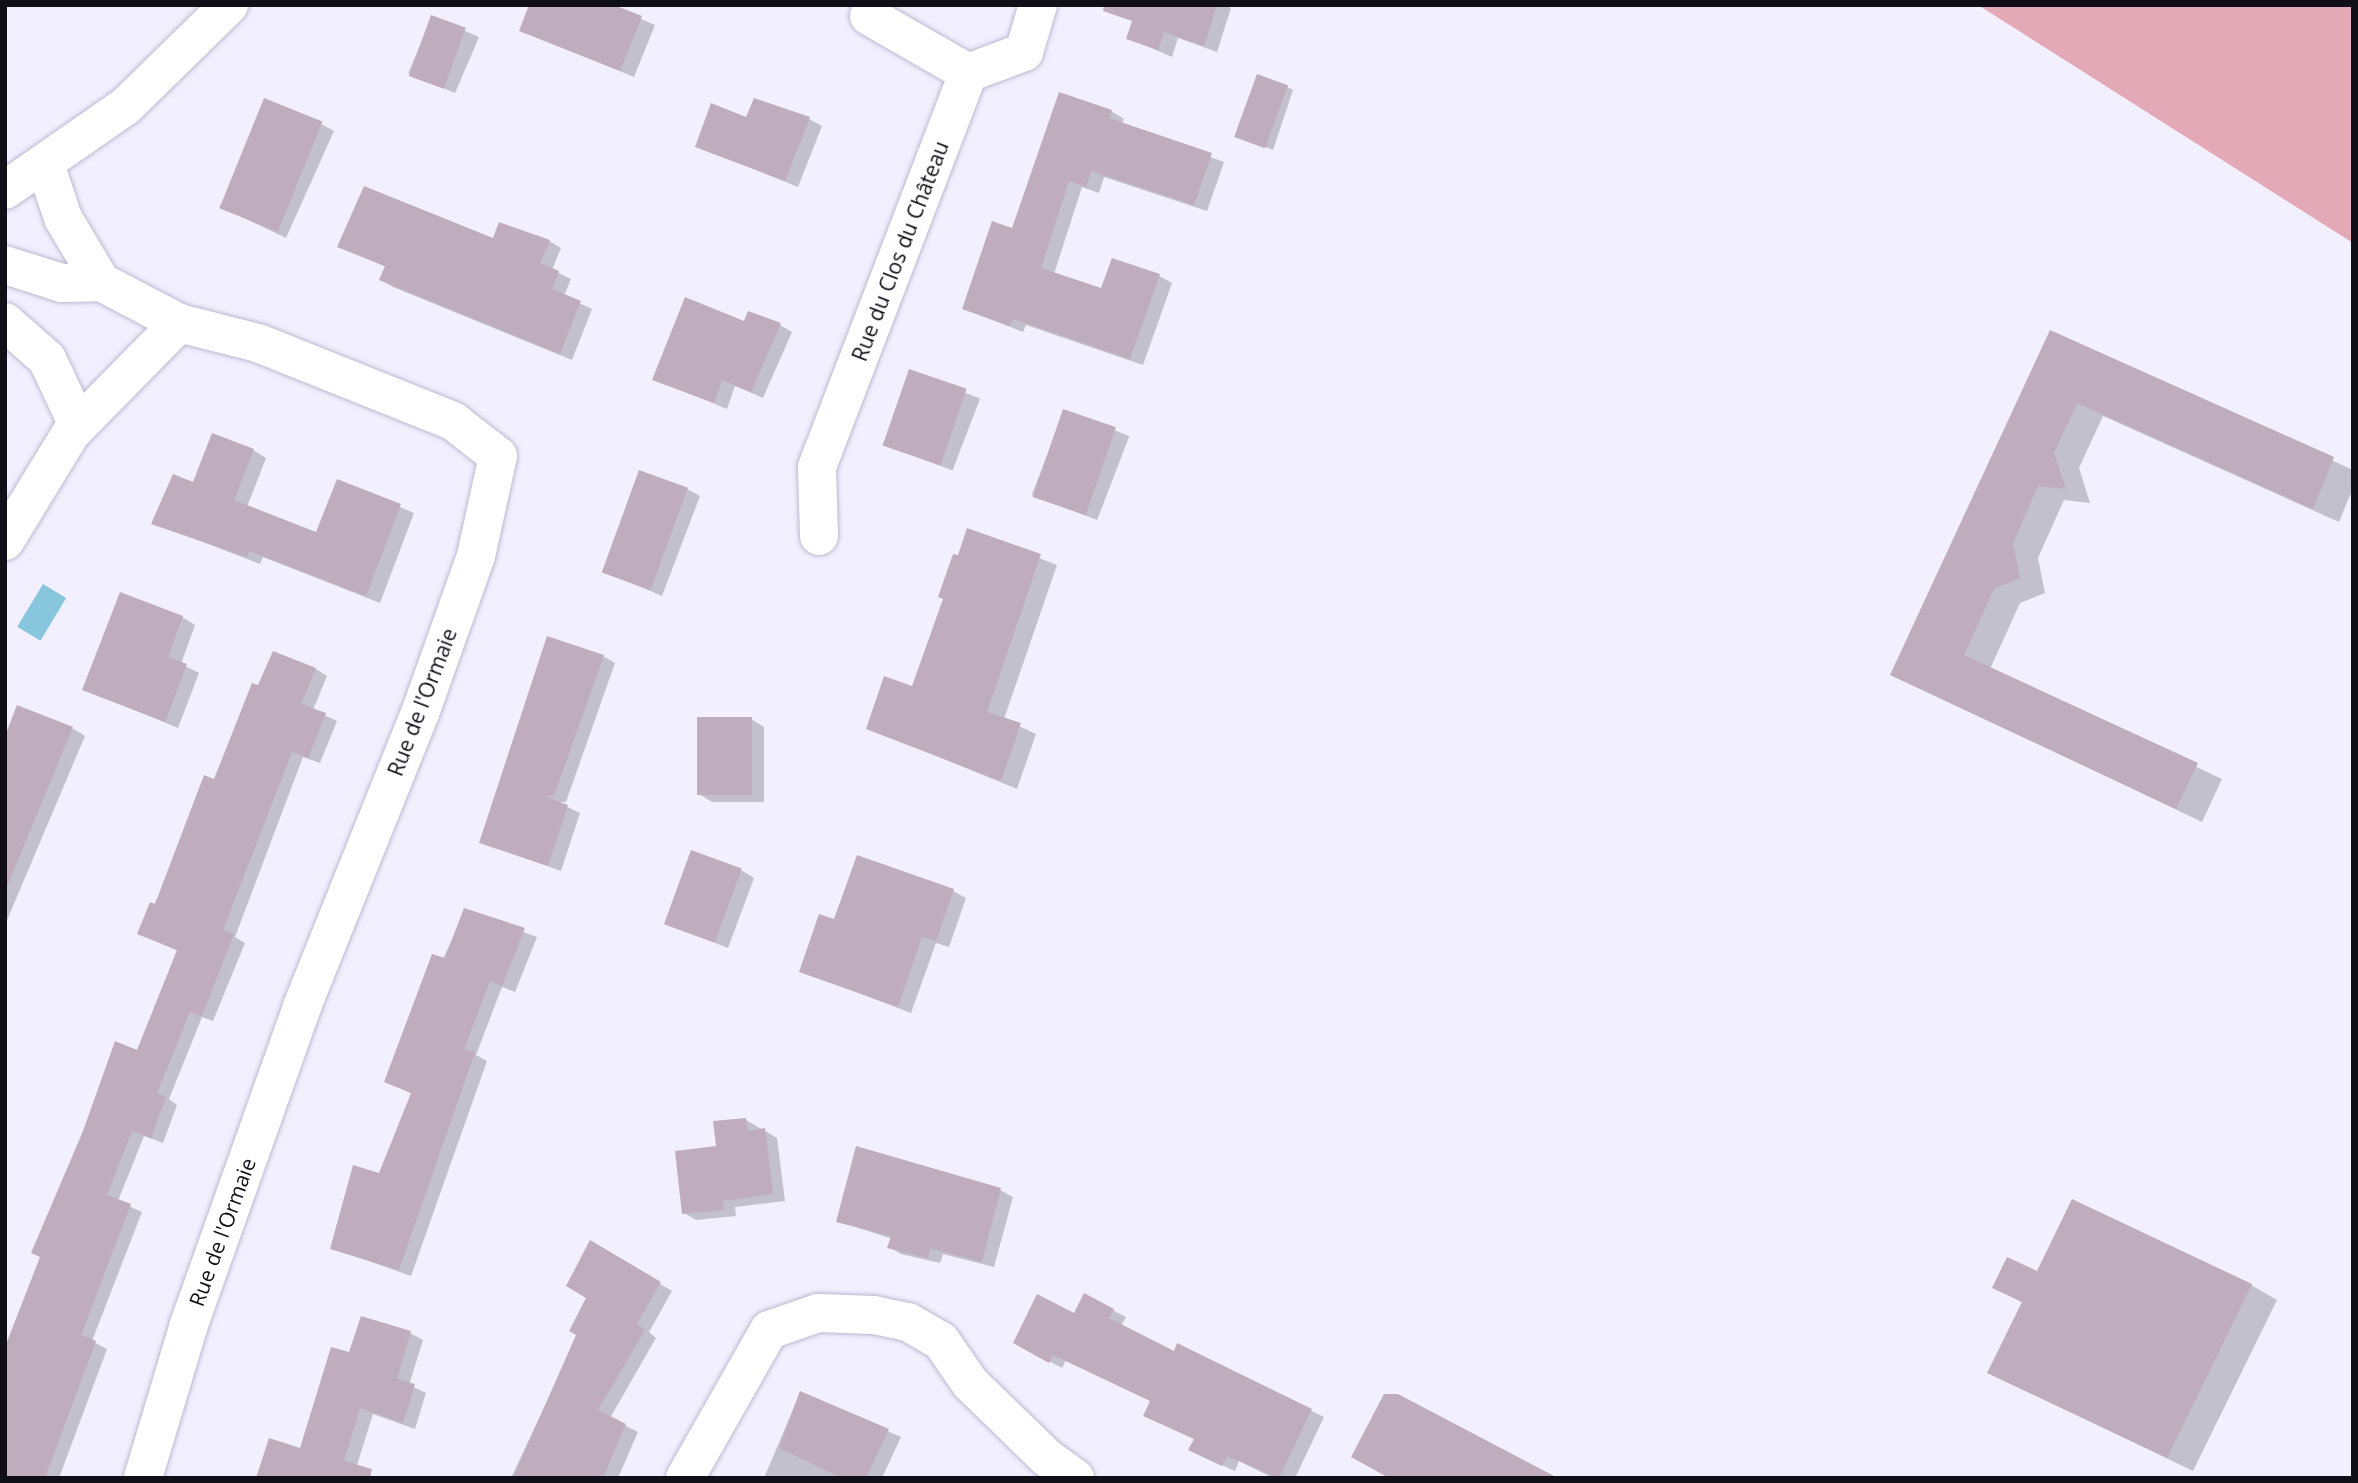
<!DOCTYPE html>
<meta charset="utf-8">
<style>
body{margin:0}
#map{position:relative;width:2358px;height:1483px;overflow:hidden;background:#f2f0ff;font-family:"Open Sans",sans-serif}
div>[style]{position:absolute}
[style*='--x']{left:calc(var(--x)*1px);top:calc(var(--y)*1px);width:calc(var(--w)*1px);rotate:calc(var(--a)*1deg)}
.forest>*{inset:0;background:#e4a9b6}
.water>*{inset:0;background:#88c6de;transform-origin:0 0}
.shadow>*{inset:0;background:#0003;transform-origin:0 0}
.building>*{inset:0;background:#bfacbd;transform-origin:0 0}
.roads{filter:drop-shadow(0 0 2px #beb9d1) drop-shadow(0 0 2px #beb9d1)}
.street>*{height:38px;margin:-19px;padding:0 19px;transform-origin:19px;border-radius:19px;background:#fff}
span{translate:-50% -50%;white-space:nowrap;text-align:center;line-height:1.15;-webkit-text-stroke:5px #fff;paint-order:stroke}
.street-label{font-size:21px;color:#100e16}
.frame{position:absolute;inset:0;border:7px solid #100e16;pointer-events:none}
</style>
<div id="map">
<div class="forest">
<div style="clip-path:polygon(1978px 5px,2353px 5px,2353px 243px)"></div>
</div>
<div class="water">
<div style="left:43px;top:584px;width:27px;height:50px;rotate:31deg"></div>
</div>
<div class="shadow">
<div style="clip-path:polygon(609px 5px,655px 25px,634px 77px,522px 30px)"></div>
<div style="clip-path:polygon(1124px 5px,1226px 5px,1231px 8px,1217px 52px,1178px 38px,1172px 57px,1128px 38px,1133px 23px)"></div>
<div style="left:432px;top:17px;width:51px;height:61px;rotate:23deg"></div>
<div style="clip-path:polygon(1287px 87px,1293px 90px,1273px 150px,1237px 136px)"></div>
<div style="clip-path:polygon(1111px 111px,1124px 119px,1122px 124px,1224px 162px,1207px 211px,1104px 177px,1099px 193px,1082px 187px,1054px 274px,1102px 291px,1159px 276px,1172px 283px,1143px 365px,1026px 325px,1023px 332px,964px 309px,1014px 230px)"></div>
<div style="clip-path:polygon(747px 119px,809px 119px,822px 126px,798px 187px,697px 146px)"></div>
<div style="clip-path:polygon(321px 124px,334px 131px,286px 238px,219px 206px)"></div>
<div style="clip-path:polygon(494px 240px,549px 241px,561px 248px,552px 270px,571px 279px,564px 296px,592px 309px,572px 360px,393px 287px,381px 280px,386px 267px,339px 247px)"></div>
<div style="clip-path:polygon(744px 323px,780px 325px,792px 332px,763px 398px,735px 386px,727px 409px,654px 379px)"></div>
<div style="clip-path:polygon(2051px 332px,2353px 470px,2353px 488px,2339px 522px,2103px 416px,2079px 468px,2090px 503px,2064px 500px,2038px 558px,2045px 593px,2020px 603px,1990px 669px,2222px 779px,2202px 822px,1892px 674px)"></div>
<div style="left:911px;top:372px;width:74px;height:77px;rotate:21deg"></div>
<div style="left:1064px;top:411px;width:70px;height:90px;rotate:21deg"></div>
<div style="clip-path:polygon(253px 450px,266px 458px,247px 507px,317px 534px,338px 481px,414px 513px,380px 603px,263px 557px,260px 564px,154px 523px,193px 485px)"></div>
<div style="clip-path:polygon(687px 489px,700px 496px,662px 596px,603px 571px)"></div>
<div style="clip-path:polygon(968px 530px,1057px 565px,1004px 719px,1036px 734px,1017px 789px,868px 728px,913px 688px)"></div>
<div style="clip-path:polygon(182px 617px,195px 625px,181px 664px,199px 673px,178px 728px,84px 689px)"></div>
<div style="clip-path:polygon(603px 656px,615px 663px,566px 802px,557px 802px,580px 813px,561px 871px,481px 842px)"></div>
<div style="clip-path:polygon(316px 669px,327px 676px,313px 710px,337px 721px,320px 763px,303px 757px,235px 937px,245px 943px,213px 1021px,202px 1017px,169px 1099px,177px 1105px,163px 1143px,144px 1136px,118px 1201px,142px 1212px,92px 1341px,107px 1349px,59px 1478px,5px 1478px,138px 1052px,178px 951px,140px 934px,259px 687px)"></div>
<div style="clip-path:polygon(751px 719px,764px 727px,764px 802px,712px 802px,699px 794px)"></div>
<div style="clip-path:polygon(72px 728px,85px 736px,5px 925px,5px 741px)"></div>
<div style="clip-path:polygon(741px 870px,754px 878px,728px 948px,666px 923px)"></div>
<div style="clip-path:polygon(953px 891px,966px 898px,949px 947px,936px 943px,911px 1013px,801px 971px,835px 921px)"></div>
<div style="clip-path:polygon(465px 911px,537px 937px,515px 992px,502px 987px,476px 1055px,487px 1061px,411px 1276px,332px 1248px,380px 1175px,412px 1094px,387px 1081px)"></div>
<div style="clip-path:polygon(746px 1120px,777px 1138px,785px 1201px,735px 1207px,736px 1216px,696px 1220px,684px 1213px,718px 1147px)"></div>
<div style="clip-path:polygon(1000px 1190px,1013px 1197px,994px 1267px,943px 1254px,940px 1263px,901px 1254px,889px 1247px,892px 1239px,838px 1221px)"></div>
<div style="clip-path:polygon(590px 1243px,672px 1291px,649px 1332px,656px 1338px,610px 1418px,638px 1432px,618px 1478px,511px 1478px,578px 1335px,589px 1298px)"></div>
<div style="clip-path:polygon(2038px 1273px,2251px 1285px,2277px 1300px,2193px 1471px,1990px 1373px,2023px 1303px,1995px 1287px)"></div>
<div style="clip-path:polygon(1085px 1296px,1126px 1317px,1121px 1326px,1175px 1354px,1178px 1346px,1324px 1417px,1295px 1478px,1273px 1478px,1239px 1461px,1235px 1471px,1202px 1456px,1195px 1440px,1152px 1401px,1066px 1360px,1062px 1368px,1015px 1343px,1074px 1315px)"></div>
<div style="clip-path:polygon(410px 1333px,423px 1340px,409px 1385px,426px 1393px,415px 1429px,373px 1414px,353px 1478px,301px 1450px,350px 1354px)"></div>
<div style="clip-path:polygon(800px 1393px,901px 1437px,882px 1478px,764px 1478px)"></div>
</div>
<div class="building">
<div style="clip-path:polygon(529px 5px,614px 5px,642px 16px,620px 71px,519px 31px)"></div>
<div style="clip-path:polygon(1104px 5px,1217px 5px,1204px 46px,1164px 32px,1158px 50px,1126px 39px,1132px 21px,1103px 11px)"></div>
<div style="left:431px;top:15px;width:37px;height:65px;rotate:20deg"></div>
<div style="left:1257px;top:74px;width:33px;height:67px;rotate:20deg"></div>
<div style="clip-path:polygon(1059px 92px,1112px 110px,1109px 118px,1212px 153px,1194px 205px,1091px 171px,1086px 187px,1069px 181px,1041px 268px,1101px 288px,1112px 258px,1160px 274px,1130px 359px,1013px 319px,1010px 326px,962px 309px,992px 221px,1012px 228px)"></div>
<div style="left:264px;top:98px;width:63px;height:119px;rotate:22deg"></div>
<div style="clip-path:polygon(754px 98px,810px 117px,785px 181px,695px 147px,711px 103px,746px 117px)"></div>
<div style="clip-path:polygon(364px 186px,493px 238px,499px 222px,550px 240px,540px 263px,559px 271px,552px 289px,581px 301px,560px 354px,379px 280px,385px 266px,337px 247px)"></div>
<div style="clip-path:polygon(685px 297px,744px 321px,748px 311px,781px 323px,751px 392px,722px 380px,714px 403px,652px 380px)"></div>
<div style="clip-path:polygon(2050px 330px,2334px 457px,2313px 509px,2077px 403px,2054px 453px,2066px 489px,2038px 486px,2013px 543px,2020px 578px,1994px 589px,1964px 655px,2198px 763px,2176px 809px,1890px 675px)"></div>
<div style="left:909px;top:369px;width:61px;height:81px;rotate:19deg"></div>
<div style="left:1063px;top:409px;width:56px;height:93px;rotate:19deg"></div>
<div style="clip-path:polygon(212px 433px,254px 449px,234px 500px,316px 532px,337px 479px,401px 504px,366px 596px,249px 551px,247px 557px,151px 524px,173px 474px,193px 482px)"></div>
<div style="left:639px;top:470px;width:52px;height:109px;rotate:20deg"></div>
<div style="clip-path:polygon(967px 528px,1041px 554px,987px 712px,1021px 723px,1001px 781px,866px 729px,884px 676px,912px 686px,943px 599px,938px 597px,953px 554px,958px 555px)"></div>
<div style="clip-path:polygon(120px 592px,183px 616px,168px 657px,187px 664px,165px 722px,82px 690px)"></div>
<div style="clip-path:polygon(547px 636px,604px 655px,554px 796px,544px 796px,568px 805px,548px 866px,479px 843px)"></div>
<div style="clip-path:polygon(273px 651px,316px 668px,301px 704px,326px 713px,308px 758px,292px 752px,223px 930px,234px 934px,202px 1016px,190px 1012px,157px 1093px,166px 1097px,151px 1138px,132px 1131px,107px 1195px,131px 1204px,81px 1335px,96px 1341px,45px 1478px,5px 1478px,5px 1347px,40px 1257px,31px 1253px,83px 1131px,115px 1041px,137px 1050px,177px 950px,137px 934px,150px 902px,155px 904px,204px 775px,214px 779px,252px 683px,258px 685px)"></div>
<div style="clip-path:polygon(17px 705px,73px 727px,6px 889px,5px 736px)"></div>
<div style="left:697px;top:717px;width:55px;height:78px"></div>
<div style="left:691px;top:850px;width:54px;height:79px;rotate:20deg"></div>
<div style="clip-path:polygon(857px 855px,954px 889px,936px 941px,922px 937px,898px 1007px,799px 972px,819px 914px,834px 919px)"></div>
<div style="clip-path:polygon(464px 908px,525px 928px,502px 986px,490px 981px,464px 1049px,475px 1052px,399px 1270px,330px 1249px,353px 1165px,379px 1173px,411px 1093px,384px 1082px,432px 954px,445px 958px)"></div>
<div style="clip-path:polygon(746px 1118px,748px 1131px,765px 1128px,773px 1194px,723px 1201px,724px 1210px,682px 1214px,675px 1151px,716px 1146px,713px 1121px)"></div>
<div style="clip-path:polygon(856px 1146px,1001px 1188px,982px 1262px,930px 1248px,928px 1258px,887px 1248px,891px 1236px,836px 1222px)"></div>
<div style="clip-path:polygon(2072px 1199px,2252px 1284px,2167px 1458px,1987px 1373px,2022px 1302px,1992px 1288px,2007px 1257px,2037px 1271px)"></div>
<div style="clip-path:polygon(590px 1240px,661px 1282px,637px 1324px,645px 1330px,598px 1410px,626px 1424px,603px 1478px,513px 1478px,576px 1335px,569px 1331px,586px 1298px,566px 1286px)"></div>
<div style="clip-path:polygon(1084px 1293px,1114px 1309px,1109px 1318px,1174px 1351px,1177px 1343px,1312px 1409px,1279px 1478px,1227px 1456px,1222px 1466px,1188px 1450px,1194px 1439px,1143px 1416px,1150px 1401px,1053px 1355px,1049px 1363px,1013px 1343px,1037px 1294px,1074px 1313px)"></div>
<div style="clip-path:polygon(361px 1316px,411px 1331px,397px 1379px,415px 1384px,403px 1423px,360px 1408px,344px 1461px,372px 1469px,370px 1478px,256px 1478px,269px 1438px,300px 1448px,331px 1347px,349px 1352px)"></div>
<div style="clip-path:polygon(800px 1391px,889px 1429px,866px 1478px,842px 1478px,779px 1448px)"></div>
<div style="clip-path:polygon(1384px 1394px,1398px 1394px,1558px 1478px,1389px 1478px,1351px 1457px)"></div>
</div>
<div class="roads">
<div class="street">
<div style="--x:869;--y:16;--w:114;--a:29.9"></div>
<div style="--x:45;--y:164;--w:57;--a:71.6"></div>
<div style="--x:63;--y:218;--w:74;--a:59.3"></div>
<div style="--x:101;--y:282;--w:88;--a:27.7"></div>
<div style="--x:179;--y:323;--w:81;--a:14.2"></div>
<div style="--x:258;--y:343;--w:210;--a:21.8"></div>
<div style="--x:453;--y:421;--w:57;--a:37.9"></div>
<div style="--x:498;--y:456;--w:102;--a:102.4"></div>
<div style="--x:476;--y:556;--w:167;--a:109.6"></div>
<div style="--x:420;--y:713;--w:317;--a:111.9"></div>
<div style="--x:302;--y:1007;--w:341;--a:109.6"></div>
<div style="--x:188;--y:1328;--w:157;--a:106.7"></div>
<div style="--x:5;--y:190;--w:147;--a:-34.8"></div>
<div style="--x:126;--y:106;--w:144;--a:-44.4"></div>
<div style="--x:5;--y:265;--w:60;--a:17.5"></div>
<div style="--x:62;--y:283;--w:39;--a:-1"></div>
<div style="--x:5;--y:322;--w:56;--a:41.4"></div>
<div style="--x:47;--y:359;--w:73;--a:64.8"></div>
<div style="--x:819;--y:536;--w:69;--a:-91.7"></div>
<div style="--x:817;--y:467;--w:422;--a:-69"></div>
<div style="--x:968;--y:73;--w:60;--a:-20.6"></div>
<div style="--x:1024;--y:52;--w:49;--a:-73.4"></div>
<div style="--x:5;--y:541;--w:127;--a:-58.6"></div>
<div style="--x:71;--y:433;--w:154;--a:-45.5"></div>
<div style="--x:685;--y:1478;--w:170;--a:-60.4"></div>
<div style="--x:769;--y:1330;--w:52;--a:-19.1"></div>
<div style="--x:818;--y:1313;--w:56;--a:2"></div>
<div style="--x:874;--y:1315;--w:35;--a:12"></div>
<div style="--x:908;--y:1322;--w:38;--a:30"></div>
<div style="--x:941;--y:1341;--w:51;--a:55.4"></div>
<div style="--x:970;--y:1383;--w:106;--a:44.2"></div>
<div style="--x:1046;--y:1457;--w:36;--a:36"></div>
</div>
</div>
<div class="street-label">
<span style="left:900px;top:251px;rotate:-69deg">Rue du Clos du Château</span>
<span style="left:422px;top:702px;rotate:-69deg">Rue de l'Ormaie</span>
<span style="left:222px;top:1232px;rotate:-70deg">Rue de l'Ormaie</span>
</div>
<div class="frame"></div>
</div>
